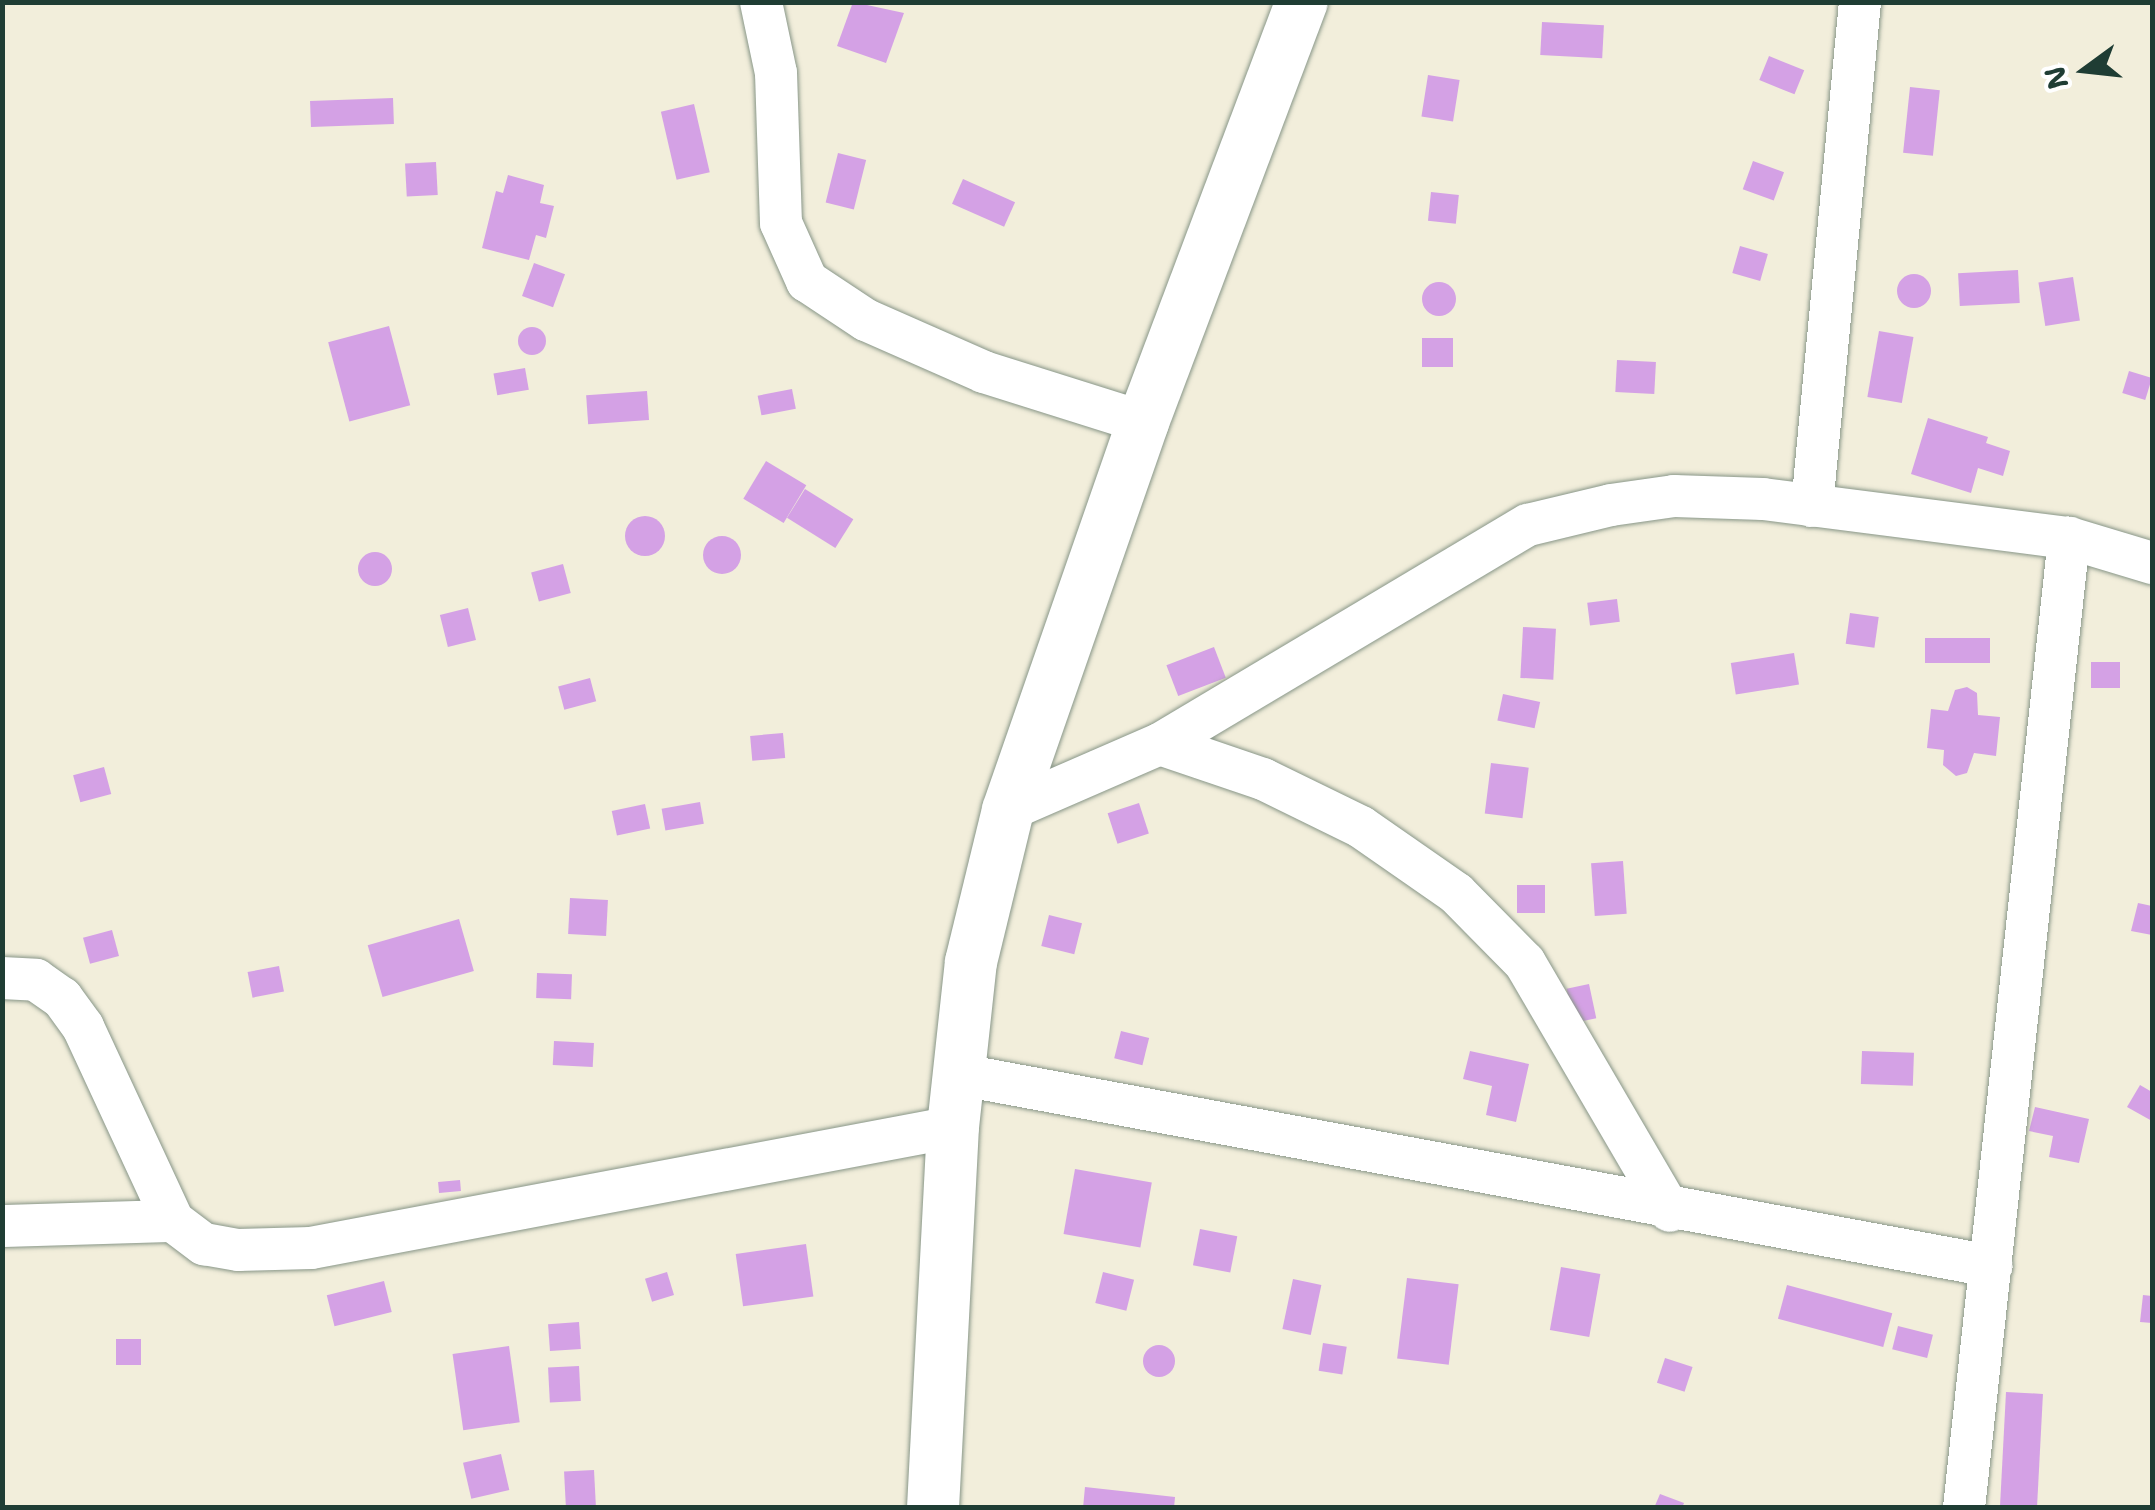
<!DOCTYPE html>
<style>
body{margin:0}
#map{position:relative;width:2155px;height:1510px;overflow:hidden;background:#f2eedb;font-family:"Shantell Sans",sans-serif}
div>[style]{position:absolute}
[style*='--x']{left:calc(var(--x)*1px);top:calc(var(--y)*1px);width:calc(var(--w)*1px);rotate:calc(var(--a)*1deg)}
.building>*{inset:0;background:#d4a1e5;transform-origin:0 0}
.round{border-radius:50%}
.roads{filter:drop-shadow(0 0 2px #889688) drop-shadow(0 0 2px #889688)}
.minor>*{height:42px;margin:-21px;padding:0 21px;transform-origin:21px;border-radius:21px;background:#fff}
.tertiary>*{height:52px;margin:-26px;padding:0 26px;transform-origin:26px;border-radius:26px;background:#fff}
span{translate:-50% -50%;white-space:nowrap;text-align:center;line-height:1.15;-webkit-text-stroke:8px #fff;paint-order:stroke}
.frame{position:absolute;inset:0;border:5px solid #1f3d34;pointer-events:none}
.north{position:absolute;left:2035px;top:20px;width:100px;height:100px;-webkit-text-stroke:8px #fff;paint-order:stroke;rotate:255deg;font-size:28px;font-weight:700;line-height:40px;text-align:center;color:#1f3d34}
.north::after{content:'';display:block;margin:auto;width:35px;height:45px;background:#1f3d34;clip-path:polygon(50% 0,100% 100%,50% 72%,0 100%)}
</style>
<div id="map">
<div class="building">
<div style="clip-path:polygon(853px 2px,904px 13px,886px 63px,837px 46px)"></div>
<div style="left:1542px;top:22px;width:62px;height:33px;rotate:3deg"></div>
<div style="left:1769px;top:56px;width:38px;height:26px;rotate:22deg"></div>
<div style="left:1428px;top:75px;width:32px;height:42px;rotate:9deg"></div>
<div style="left:1910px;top:87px;width:30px;height:66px;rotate:6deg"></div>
<div style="left:393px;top:98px;width:26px;height:83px;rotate:88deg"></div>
<div style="left:694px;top:104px;width:70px;height:34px;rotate:77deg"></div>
<div style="left:838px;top:153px;width:29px;height:51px;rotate:14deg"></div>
<div style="left:1753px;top:161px;width:33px;height:30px;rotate:20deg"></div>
<div style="left:436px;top:162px;width:33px;height:31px;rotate:87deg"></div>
<div style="clip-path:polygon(508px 175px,544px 185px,540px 203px,554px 206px,546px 238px,536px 235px,529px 260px,482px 248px,496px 191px,503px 193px)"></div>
<div style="left:963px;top:179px;width:57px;height:27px;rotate:24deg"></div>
<div style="left:1431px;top:192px;width:28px;height:29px;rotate:6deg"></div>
<div style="left:1740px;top:246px;width:29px;height:28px;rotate:16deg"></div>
<div style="left:534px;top:263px;width:33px;height:35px;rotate:20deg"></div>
<div style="left:2018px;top:270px;width:33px;height:60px;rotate:87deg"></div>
<div class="round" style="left:1897px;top:274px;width:34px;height:34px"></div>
<div style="left:2073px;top:277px;width:44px;height:35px;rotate:81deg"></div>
<div class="round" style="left:1422px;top:282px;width:34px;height:34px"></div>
<div style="left:389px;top:326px;width:82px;height:63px;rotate:75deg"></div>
<div class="round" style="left:518px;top:327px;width:28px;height:28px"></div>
<div style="left:1879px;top:331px;width:35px;height:67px;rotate:10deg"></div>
<div style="left:1422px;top:338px;width:31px;height:29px"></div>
<div style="left:1617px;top:360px;width:39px;height:32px;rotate:3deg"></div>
<div style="left:525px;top:368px;width:22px;height:32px;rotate:80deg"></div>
<div style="left:2129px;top:371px;width:24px;height:23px;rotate:17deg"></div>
<div style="left:792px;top:389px;width:20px;height:35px;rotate:79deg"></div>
<div style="left:647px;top:391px;width:29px;height:61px;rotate:86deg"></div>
<div style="clip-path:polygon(1928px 418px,1988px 437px,1986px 443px,2010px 451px,2003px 476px,1978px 468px,1971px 493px,1911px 474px)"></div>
<div style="left:766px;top:461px;width:47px;height:44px;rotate:31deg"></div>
<div style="left:805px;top:489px;width:57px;height:34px;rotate:32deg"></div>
<div class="round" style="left:625px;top:516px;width:40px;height:40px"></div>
<div class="round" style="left:703px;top:536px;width:38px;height:38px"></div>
<div class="round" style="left:358px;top:552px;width:34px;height:34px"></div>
<div style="left:563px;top:564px;width:30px;height:33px;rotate:75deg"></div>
<div style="left:1617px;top:599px;width:23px;height:30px;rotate:83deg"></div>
<div style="left:468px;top:608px;width:33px;height:29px;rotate:76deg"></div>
<div style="left:1850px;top:613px;width:29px;height:31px;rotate:8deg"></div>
<div style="left:1523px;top:627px;width:33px;height:51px;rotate:3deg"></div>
<div style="left:1925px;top:638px;width:65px;height:25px"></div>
<div style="left:1214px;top:647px;width:33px;height:51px;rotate:69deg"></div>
<div style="left:1794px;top:653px;width:32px;height:64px;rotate:81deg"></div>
<div style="left:2091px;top:662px;width:29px;height:26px"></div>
<div style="left:590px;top:678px;width:24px;height:33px;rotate:75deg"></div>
<div style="clip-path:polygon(1967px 687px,1977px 693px,1978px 715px,2000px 717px,1996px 756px,1974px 753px,1967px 773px,1956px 776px,1943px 765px,1944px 750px,1927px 748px,1931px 709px,1948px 711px,1955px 690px)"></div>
<div style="left:1503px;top:694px;width:38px;height:27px;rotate:12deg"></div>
<div style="left:783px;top:733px;width:25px;height:33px;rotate:85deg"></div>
<div style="left:1491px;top:763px;width:38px;height:51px;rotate:7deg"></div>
<div style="left:104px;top:767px;width:28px;height:32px;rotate:75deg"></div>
<div style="left:700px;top:802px;width:22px;height:39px;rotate:80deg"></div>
<div style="left:1139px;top:803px;width:32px;height:33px;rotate:72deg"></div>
<div style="left:645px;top:804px;width:25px;height:34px;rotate:78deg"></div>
<div style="left:1623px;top:861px;width:53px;height:32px;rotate:86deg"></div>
<div style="left:1545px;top:885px;width:28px;height:28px;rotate:90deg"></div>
<div style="left:570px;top:898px;width:38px;height:36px;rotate:3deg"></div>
<div style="clip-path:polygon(2138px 903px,2152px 906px,2152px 935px,2131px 931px)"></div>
<div style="left:1049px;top:915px;width:34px;height:32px;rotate:14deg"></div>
<div style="left:459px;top:919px;width:54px;height:95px;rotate:74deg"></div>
<div style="left:112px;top:930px;width:27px;height:30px;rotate:75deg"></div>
<div style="left:279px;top:966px;width:26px;height:32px;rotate:79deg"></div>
<div style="left:537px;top:973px;width:35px;height:25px;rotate:2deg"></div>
<div style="left:1589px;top:984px;width:35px;height:23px;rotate:78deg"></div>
<div style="left:1121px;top:1031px;width:29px;height:28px;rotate:14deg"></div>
<div style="left:554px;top:1041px;width:40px;height:24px;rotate:3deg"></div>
<div style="clip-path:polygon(1470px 1051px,1529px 1064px,1516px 1122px,1486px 1115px,1492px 1086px,1463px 1079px)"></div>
<div style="left:1862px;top:1051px;width:52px;height:33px;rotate:2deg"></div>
<div style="clip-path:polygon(2140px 1085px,2152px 1092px,2152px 1121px,2127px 1107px)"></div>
<div style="clip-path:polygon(2035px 1107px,2089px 1119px,2079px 1163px,2049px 1157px,2053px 1136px,2029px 1131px)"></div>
<div style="left:1075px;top:1169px;width:78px;height:66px;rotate:10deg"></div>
<div style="left:460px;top:1180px;width:11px;height:22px;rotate:85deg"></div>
<div style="left:1200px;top:1229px;width:38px;height:37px;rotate:11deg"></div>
<div style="left:806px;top:1244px;width:53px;height:71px;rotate:82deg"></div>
<div style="left:1561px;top:1267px;width:40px;height:64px;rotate:10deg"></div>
<div style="left:667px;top:1272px;width:24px;height:23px;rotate:73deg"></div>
<div style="left:1103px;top:1272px;width:32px;height:32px;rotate:14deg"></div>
<div style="left:1407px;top:1278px;width:52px;height:81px;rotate:7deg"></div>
<div style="left:1293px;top:1279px;width:29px;height:51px;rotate:12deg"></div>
<div style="left:384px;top:1281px;width:32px;height:59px;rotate:76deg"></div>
<div style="left:1787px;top:1285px;width:109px;height:35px;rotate:15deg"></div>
<div style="clip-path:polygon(2143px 1295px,2152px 1296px,2152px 1323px,2140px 1322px)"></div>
<div style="left:579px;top:1322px;width:27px;height:31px;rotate:86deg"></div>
<div style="left:1898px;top:1326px;width:36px;height:24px;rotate:14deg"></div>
<div style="left:116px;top:1339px;width:25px;height:26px"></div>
<div style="left:1323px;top:1343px;width:24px;height:28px;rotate:9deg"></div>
<div class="round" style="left:1143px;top:1345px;width:32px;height:32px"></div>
<div style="left:509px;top:1346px;width:77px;height:57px;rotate:82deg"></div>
<div style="left:1665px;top:1358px;width:29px;height:26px;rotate:18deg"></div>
<div style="left:579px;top:1366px;width:35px;height:31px;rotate:87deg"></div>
<div style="left:2006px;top:1392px;width:37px;height:116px;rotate:3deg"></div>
<div style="left:501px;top:1454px;width:37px;height:39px;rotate:77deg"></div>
<div style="left:594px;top:1470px;width:38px;height:30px;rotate:87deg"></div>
<div style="clip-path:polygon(1085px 1487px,1175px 1497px,1174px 1508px,1083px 1508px)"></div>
<div style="clip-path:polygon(1660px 1494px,1684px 1503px,1682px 1508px,1654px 1508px)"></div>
</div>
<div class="roads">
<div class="minor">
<div style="--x:761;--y:2;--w:73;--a:78.1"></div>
<div style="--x:776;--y:73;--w:150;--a:88.1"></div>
<div style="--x:781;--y:223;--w:64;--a:65.9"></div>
<div style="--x:807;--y:281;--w:71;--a:33.5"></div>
<div style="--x:866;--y:320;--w:129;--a:23.8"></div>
<div style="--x:984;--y:372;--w:167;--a:17.5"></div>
<div style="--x:1812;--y:506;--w:506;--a:-84.56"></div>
<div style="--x:1160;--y:744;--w:109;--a:18.8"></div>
<div style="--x:1263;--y:779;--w:109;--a:26.1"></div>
<div style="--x:1361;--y:827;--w:116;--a:34.8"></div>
<div style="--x:1456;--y:893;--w:98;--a:45.4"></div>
<div style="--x:1525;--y:963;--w:287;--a:59.7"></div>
<div style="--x:1008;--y:810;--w:166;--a:-23.5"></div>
<div style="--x:1160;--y:744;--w:428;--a:-30.8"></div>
<div style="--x:1528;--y:525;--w:85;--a:-13.5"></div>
<div style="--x:1611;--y:505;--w:64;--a:-8.1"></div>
<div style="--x:1674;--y:496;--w:89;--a:1.9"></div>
<div style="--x:1763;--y:499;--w:308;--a:7.3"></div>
<div style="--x:2069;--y:538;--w:87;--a:16.8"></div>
<div style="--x:2;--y:978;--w:34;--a:3"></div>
<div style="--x:36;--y:980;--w:32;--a:35"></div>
<div style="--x:62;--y:998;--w:36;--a:54"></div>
<div style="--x:83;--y:1027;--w:214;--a:65.1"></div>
<div style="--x:173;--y:1221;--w:39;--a:37"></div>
<div style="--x:204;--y:1244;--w:35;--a:10"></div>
<div style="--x:238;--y:1250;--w:73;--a:-1.6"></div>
<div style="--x:311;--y:1248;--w:653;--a:-10.67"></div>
<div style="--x:962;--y:1075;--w:1047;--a:10.52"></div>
<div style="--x:2;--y:1226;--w:171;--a:-1.7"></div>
<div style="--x:1964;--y:1508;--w:976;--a:-83.82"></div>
</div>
<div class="tertiary">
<div style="--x:933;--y:1508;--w:382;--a:-87"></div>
<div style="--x:953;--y:1127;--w:166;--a:-83.8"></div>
<div style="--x:971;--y:962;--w:156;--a:-76.3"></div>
<div style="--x:1008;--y:810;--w:411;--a:-70.8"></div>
<div style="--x:1143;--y:422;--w:449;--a:-69.3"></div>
</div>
</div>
<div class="frame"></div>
<div class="north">N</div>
</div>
